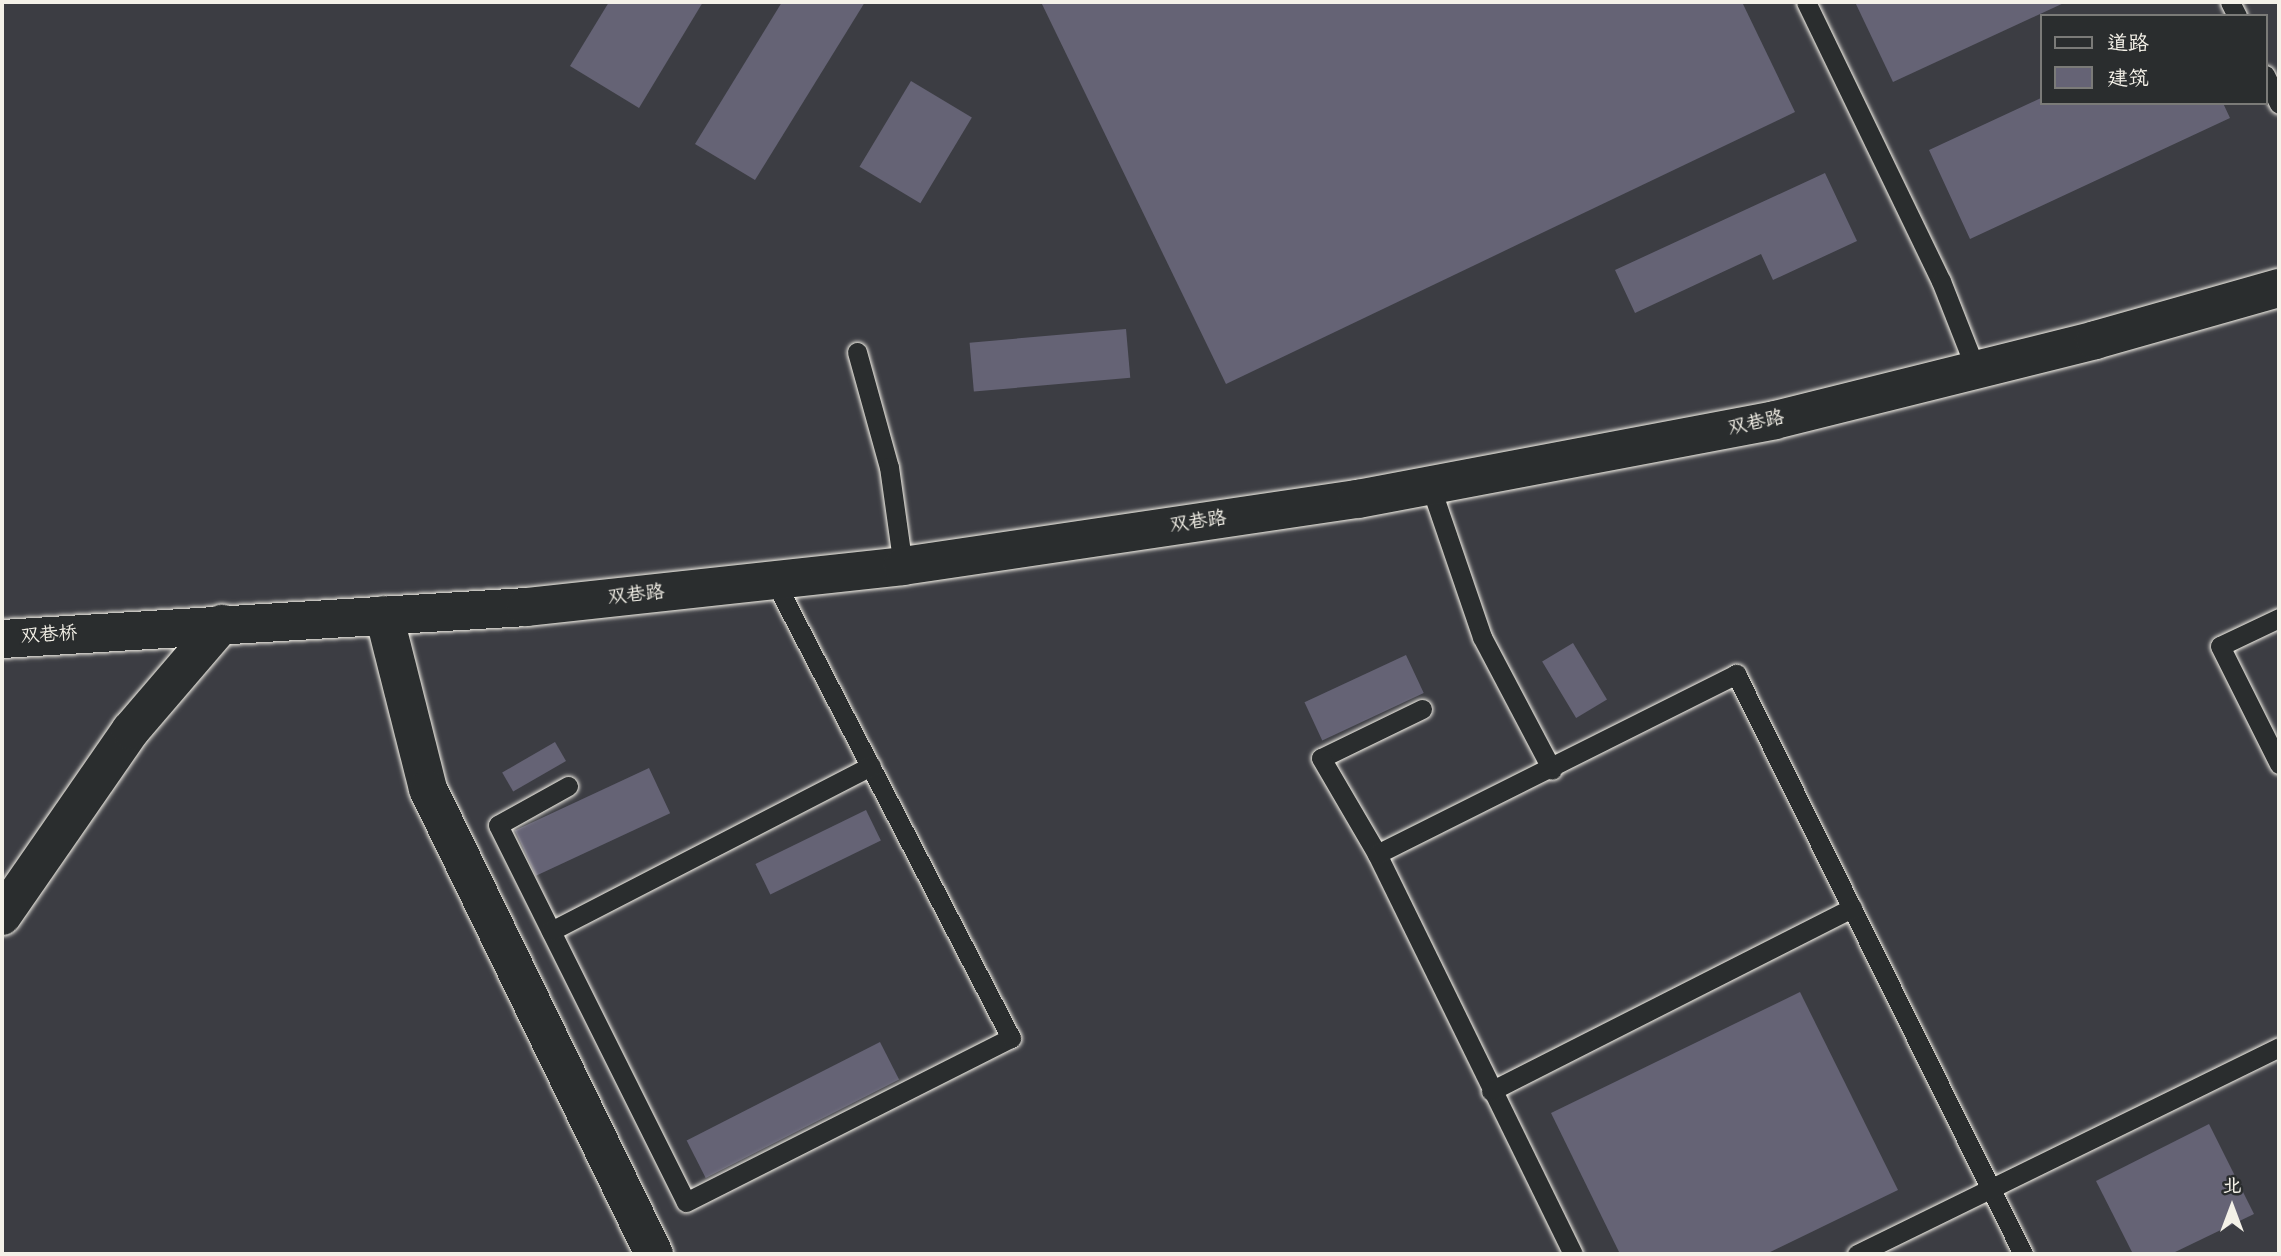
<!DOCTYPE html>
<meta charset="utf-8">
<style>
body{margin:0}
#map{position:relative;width:2281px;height:1256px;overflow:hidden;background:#3c3d43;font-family:Pangolin,"LXGW WenKai TC",sans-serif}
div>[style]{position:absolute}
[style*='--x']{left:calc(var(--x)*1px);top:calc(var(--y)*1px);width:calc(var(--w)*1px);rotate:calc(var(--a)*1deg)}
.building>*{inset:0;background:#656375;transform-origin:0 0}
.roads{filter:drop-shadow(0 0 2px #f4f1e8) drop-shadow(0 0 2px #f4f1e8)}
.service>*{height:19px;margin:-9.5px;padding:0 9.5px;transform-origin:9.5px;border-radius:9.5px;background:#2a2d2e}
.minor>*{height:38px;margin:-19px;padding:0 19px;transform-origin:19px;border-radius:19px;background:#2a2d2e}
.secondary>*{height:38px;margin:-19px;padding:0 19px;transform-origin:19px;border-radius:19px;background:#2a2d2e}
span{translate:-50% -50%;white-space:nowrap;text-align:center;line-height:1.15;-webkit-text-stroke:5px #2a2d2e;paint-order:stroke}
.street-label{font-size:19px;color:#f4f1e8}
.frame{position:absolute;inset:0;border:4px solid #f4f1e8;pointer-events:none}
.legend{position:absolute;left:2040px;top:14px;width:228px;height:91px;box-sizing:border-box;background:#2a2d2e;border:2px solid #7b7b78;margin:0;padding:9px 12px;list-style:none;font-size:21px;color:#f4f1e8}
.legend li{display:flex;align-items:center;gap:14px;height:35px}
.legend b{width:35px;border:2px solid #7b7b78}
.north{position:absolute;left:2197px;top:1172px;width:70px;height:70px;-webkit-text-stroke:5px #2a2d2e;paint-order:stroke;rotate:0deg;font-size:19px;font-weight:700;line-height:28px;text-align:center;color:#f4f1e8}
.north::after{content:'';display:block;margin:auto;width:24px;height:32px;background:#f4f1e8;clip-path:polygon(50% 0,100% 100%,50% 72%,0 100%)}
</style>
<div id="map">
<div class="building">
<div style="clip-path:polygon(609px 2px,703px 2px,639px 108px,570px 66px)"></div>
<div style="clip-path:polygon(782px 2px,865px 2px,755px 180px,695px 144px)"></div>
<div style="clip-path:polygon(1041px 2px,1742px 2px,1795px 112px,1226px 384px)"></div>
<div style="clip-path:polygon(1855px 2px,2066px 2px,1893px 82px)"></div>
<div style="left:911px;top:81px;width:71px;height:100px;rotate:31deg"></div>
<div style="clip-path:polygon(2041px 98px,2041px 103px,2223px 103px,2230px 118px,1970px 239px,1929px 150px)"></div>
<div style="clip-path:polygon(1825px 173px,1857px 241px,1773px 280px,1761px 254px,1635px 313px,1615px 270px)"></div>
<div style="left:1126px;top:329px;width:49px;height:157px;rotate:85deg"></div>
<div style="left:1573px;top:643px;width:66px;height:36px;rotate:59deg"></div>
<div style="left:1406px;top:655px;width:42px;height:112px;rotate:65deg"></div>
<div style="left:555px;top:742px;width:22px;height:61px;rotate:60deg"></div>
<div style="left:649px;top:768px;width:50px;height:148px;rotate:65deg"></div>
<div style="left:866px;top:810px;width:34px;height:123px;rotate:64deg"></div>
<div style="clip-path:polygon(1800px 992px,1898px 1190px,1766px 1254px,1620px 1254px,1551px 1113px)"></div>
<div style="left:880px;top:1042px;width:42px;height:217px;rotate:63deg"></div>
<div style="clip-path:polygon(2209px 1124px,2254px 1214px,2171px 1254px,2133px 1254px,2096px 1181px)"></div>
</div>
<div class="roads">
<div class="service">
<div style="--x:1806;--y:2;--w:310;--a:64.2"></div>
<div style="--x:1941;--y:281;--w:96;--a:68.5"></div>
<div style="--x:2230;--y:2;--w:16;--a:63"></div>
<div style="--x:2265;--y:75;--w:32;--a:64"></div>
<div style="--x:857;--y:352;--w:119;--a:74.5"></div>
<div style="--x:889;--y:467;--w:100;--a:82"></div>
<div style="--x:1430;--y:485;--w:161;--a:71.1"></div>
<div style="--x:1482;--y:637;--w:150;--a:62.2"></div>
<div style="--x:2279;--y:618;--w:65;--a:154.6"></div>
<div style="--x:2220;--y:646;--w:132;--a:63.4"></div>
<div style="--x:1422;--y:709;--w:112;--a:154.1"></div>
<div style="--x:1321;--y:758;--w:111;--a:59.7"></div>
<div style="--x:1377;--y:854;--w:445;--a:63.9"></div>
<div style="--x:568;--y:786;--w:80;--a:150.9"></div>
<div style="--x:498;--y:825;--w:421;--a:63.5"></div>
<div style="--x:686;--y:1202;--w:364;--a:-26.8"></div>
<div style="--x:1011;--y:1038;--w:516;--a:-117.36"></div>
<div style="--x:1377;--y:854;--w:402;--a:-26.6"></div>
<div style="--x:1736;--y:674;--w:647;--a:63.67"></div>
<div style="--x:551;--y:931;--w:360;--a:-27.3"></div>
<div style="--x:1491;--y:1091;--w:405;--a:-26.9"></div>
<div style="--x:1857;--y:1254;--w:470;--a:-26.1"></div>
</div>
<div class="minor">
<div style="--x:384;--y:615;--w:179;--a:75.8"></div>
<div style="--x:428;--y:789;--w:517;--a:64.08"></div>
<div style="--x:2;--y:916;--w:226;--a:-55.3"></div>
<div style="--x:131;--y:730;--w:140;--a:-49.4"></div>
</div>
<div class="secondary">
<div style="--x:2;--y:639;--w:525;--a:-3.49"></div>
<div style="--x:526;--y:607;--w:379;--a:-6.2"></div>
<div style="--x:903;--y:566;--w:460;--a:-8.4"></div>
<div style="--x:1358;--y:499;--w:424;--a:-10.7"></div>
<div style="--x:1775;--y:420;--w:330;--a:-14"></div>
<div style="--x:2095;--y:340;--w:191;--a:-15.8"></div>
</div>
</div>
<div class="street-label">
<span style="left:1756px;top:423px;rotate:-12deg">双巷路</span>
<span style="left:1198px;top:522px;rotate:-8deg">双巷路</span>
<span style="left:636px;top:595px;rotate:-6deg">双巷路</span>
<span style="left:49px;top:635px;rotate:-4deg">双巷桥</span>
</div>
<div class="frame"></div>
<ul class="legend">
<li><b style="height:9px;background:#2a2d2e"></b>道路</li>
<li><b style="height:19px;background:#656375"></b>建筑</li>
</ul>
<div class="north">北</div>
</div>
